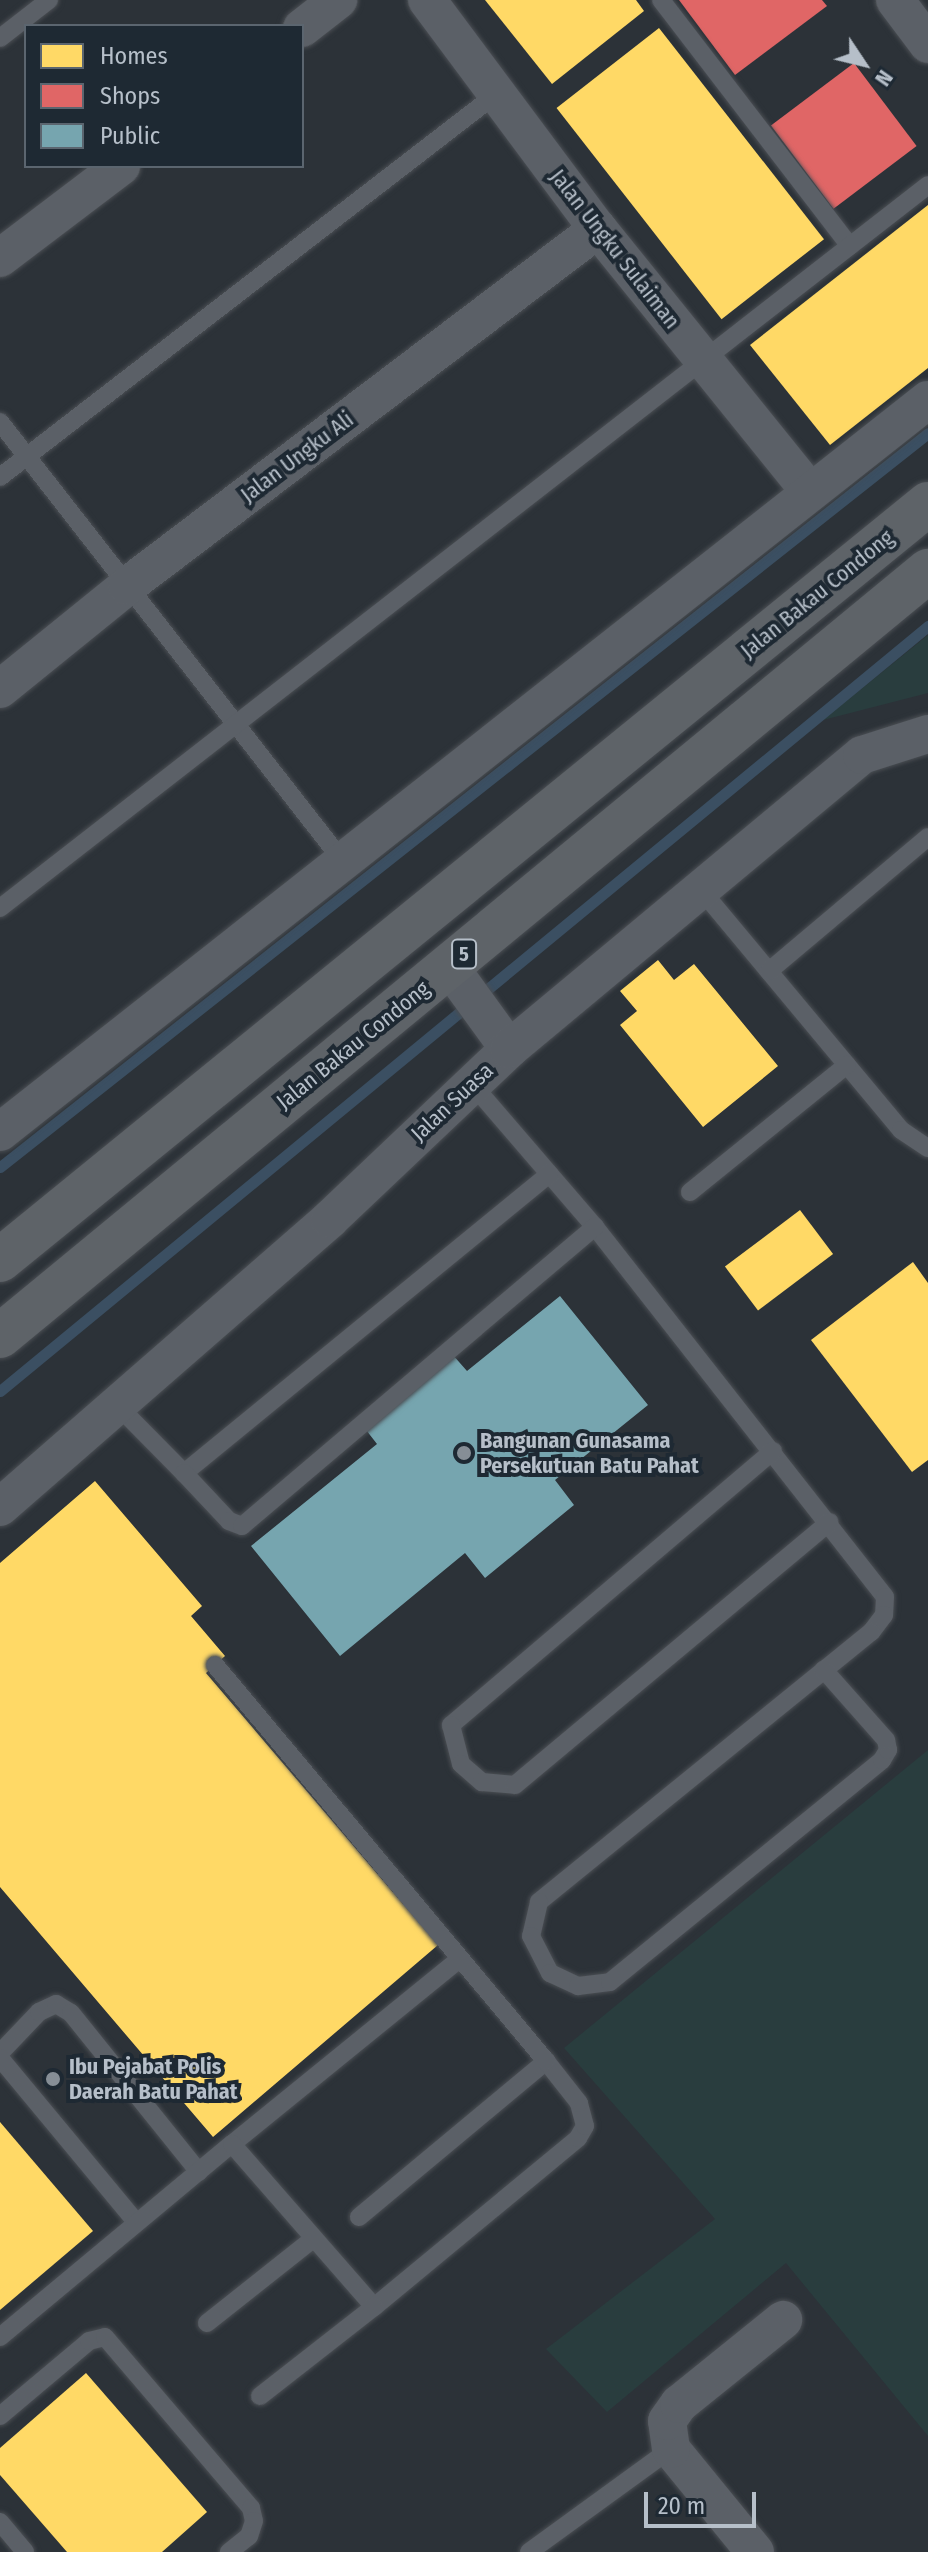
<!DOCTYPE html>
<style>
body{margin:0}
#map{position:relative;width:928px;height:2552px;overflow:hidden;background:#2c3238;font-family:"Fira Sans Condensed",sans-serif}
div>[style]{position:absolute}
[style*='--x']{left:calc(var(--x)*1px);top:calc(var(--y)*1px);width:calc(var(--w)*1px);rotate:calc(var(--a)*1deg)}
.green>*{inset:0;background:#293d3e}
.homes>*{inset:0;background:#ffd966;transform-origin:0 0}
.shops>*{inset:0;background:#e06666;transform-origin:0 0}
.public>*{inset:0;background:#76a5af}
.stream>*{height:11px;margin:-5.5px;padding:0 5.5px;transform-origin:5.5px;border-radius:5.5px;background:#3b4f62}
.roads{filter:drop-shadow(0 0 2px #4a4e53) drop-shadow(0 0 2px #4a4e53)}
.lane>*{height:18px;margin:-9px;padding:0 9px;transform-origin:9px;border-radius:9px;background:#5b6067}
.street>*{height:38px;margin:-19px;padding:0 19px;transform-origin:19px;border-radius:19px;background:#5b6067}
.primary>*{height:44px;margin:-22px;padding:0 22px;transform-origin:22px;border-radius:22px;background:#5e6368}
.dots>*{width:22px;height:22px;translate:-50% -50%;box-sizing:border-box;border:4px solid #1e2933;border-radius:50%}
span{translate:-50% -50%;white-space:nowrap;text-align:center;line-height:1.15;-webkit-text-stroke:8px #1e2933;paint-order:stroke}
.shield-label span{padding:2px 6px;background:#1e2933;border:2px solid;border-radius:6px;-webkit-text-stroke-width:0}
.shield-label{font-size:20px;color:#b6bfc9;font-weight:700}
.street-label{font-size:22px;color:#b6bfc9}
.poi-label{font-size:22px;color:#b6bfc9;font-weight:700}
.left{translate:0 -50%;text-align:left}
.legend{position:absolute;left:24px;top:24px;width:280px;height:144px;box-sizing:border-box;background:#1e2933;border:2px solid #5b656f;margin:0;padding:10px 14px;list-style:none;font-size:24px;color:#b6bfc9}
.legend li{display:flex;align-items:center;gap:16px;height:40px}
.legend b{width:40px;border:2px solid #5b656f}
.north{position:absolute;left:824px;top:24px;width:80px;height:80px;-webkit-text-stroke:6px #1e2933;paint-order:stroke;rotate:125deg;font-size:22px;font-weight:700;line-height:32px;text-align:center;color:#b6bfc9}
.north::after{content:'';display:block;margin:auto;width:28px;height:36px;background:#b6bfc9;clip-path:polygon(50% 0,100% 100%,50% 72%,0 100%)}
.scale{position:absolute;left:644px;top:2492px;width:112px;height:36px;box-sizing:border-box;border:4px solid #b6bfc9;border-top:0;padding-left:10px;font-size:24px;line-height:28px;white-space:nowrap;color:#b6bfc9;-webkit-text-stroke:6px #1e2933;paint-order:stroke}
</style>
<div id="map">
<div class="green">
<div style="clip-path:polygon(928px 635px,928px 693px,823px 720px)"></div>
<div style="clip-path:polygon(928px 1750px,928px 2436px,786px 2263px,607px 2412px,546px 2349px,715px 2219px,564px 2048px)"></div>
</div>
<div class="homes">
<div style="clip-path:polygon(485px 0,636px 0,644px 11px,552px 84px)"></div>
<div style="left:659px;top:28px;width:268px;height:130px;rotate:52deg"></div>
<div style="clip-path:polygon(928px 205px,928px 368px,830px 445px,750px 345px)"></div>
<div style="clip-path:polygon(658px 960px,674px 980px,694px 964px,778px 1066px,703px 1127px,620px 1025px,637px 1011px,620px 991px)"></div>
<div style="left:800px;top:1210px;width:55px;height:94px;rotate:53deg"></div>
<div style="clip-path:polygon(913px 1262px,928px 1283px,928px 1460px,912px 1472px,811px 1340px)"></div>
<div style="clip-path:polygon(95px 1481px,202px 1606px,191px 1616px,225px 1656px,206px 1673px,438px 1945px,213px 2137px,0 1887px,0 1563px)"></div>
<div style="clip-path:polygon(0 2122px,93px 2231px,0 2310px)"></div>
<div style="clip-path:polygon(86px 2373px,207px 2512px,162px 2552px,67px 2552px,0 2475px,0 2448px)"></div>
</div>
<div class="shops">
<div style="clip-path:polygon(679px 0,822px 0,827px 6px,735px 75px)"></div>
<div style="left:854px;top:63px;width:104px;height:104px;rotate:53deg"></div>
</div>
<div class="public">
<div style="clip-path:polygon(560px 1296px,648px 1405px,555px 1480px,574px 1505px,485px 1578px,465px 1553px,340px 1656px,251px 1546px,377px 1444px,363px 1426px,452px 1354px,467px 1371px)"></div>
</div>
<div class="stream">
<div style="--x:0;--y:1167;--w:1183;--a:-38.34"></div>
<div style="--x:0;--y:1391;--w:1203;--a:-39.5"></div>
</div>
<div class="roads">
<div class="lane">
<div style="--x:661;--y:0;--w:310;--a:52.5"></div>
<div style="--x:0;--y:38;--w:62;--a:-37.8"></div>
<div style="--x:0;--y:422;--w:554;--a:52.03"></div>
<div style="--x:0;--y:477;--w:625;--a:-37.66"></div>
<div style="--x:702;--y:891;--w:311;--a:50.2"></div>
<div style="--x:901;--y:1130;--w:32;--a:34"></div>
<div style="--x:0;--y:908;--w:1176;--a:-37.92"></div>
<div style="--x:769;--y:971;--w:208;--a:-40.1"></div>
<div style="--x:472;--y:1084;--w:189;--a:49.3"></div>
<div style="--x:595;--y:1227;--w:470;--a:51.9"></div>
<div style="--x:885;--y:1597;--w:18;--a:93"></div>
<div style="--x:884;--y:1615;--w:21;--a:127"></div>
<div style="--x:871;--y:1632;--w:428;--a:140.9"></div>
<div style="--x:539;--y:1902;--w:35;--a:103"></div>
<div style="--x:531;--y:1936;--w:42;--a:62.8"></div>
<div style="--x:550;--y:1973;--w:31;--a:25"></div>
<div style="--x:578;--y:1986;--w:32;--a:-7"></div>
<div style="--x:610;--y:1982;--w:351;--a:-39.2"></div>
<div style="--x:882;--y:1760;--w:12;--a:-59"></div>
<div style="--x:888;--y:1750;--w:10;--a:-101"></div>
<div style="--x:886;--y:1740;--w:94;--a:-131.5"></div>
<div style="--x:690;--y:1192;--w:202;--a:-39"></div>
<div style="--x:118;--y:1406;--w:94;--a:45.4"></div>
<div style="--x:184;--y:1473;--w:472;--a:-39.3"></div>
<div style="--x:773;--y:1451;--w:423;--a:139.6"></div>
<div style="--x:451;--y:1725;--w:40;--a:75.6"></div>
<div style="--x:461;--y:1764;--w:28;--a:41"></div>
<div style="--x:482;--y:1782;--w:33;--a:5"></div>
<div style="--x:515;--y:1785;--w:410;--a:-39.9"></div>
<div style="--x:184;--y:1473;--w:66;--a:46.8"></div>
<div style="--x:229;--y:1521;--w:14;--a:21"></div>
<div style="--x:242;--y:1526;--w:463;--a:-40.3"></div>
<div style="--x:0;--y:2053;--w:57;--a:-46.4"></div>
<div style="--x:39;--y:2012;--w:19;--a:-25"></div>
<div style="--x:56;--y:2004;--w:17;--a:31"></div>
<div style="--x:71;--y:2013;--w:204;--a:51.2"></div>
<div style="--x:0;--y:2058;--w:214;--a:50.3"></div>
<div style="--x:232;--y:2144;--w:294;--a:-39.1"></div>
<div style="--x:359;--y:2217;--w:244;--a:-39.8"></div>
<div style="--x:207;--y:2323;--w:135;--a:-38.4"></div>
<div style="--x:0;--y:2337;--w:302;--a:-39.8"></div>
<div style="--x:232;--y:2144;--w:216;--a:48.9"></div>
<div style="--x:374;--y:2307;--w:265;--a:-39.6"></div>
<div style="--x:578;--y:2138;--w:14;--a:-60"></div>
<div style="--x:585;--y:2126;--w:24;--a:-105"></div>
<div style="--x:579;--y:2103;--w:53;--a:-128.2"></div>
<div style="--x:546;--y:2061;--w:516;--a:-129.89"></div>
<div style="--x:260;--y:2396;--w:145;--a:-38"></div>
<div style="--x:0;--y:2416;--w:116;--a:-40.1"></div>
<div style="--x:89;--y:2341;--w:16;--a:-14"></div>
<div style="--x:105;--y:2337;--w:225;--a:49.5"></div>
<div style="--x:251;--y:2508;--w:13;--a:77"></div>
<div style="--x:254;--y:2521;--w:16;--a:108"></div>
<div style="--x:249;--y:2536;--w:26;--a:141"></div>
<div style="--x:0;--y:2522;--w:39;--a:50"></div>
<div style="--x:529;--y:2552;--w:175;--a:-36"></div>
</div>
<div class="street">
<div style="--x:427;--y:0;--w:286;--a:53.3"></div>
<div style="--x:598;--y:229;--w:338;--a:51.1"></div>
<div style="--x:895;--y:0;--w:55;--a:53.1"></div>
<div style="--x:302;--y:28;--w:46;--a:-37.9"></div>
<div style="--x:0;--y:258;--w:152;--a:-37.2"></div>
<div style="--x:0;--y:689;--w:164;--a:-39"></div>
<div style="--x:127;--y:586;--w:591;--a:-37.16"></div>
<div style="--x:449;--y:966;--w:102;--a:54.1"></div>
<div style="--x:0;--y:1132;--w:1182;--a:-38.27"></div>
<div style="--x:0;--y:1507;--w:438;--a:-41.1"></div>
<div style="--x:330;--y:1219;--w:247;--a:-43.5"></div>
<div style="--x:509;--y:1049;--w:459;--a:-39.8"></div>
<div style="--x:862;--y:755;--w:69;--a:-17.7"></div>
<div style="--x:755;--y:2552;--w:133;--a:-129.2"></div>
<div style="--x:671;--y:2449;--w:28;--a:-98"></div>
<div style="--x:667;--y:2421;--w:21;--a:-55"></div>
<div style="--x:679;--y:2404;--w:134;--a:-38.9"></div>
</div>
<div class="primary">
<div style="--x:0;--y:1260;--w:1197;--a:-39.17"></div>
<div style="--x:0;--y:1336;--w:1203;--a:-39.5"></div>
</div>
</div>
<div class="dots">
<div style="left:464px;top:1453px;background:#868e96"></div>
<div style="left:53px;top:2079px;background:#868e96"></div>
</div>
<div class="shield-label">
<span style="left:464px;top:954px">5</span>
</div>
<div class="street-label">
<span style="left:615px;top:249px;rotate:52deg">Jalan Ungku Sulaiman</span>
<span style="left:297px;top:457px;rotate:-37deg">Jalan Ungku Ali</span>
<span style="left:817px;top:594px;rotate:-39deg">Jalan Bakau Condong</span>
<span style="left:353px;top:1045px;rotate:-39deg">Jalan Bakau Condong</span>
<span style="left:452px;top:1102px;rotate:-43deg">Jalan Suasa</span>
</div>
<div class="poi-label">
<span class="left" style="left:480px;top:1453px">Bangunan Gunasama<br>Persekutuan Batu Pahat</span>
<span class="left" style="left:69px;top:2079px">Ibu Pejabat Polis<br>Daerah Batu Pahat</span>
</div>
<ul class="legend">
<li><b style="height:22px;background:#ffd966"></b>Homes</li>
<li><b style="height:22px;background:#e06666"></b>Shops</li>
<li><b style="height:22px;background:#76a5af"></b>Public</li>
</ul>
<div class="north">N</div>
<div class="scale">20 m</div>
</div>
